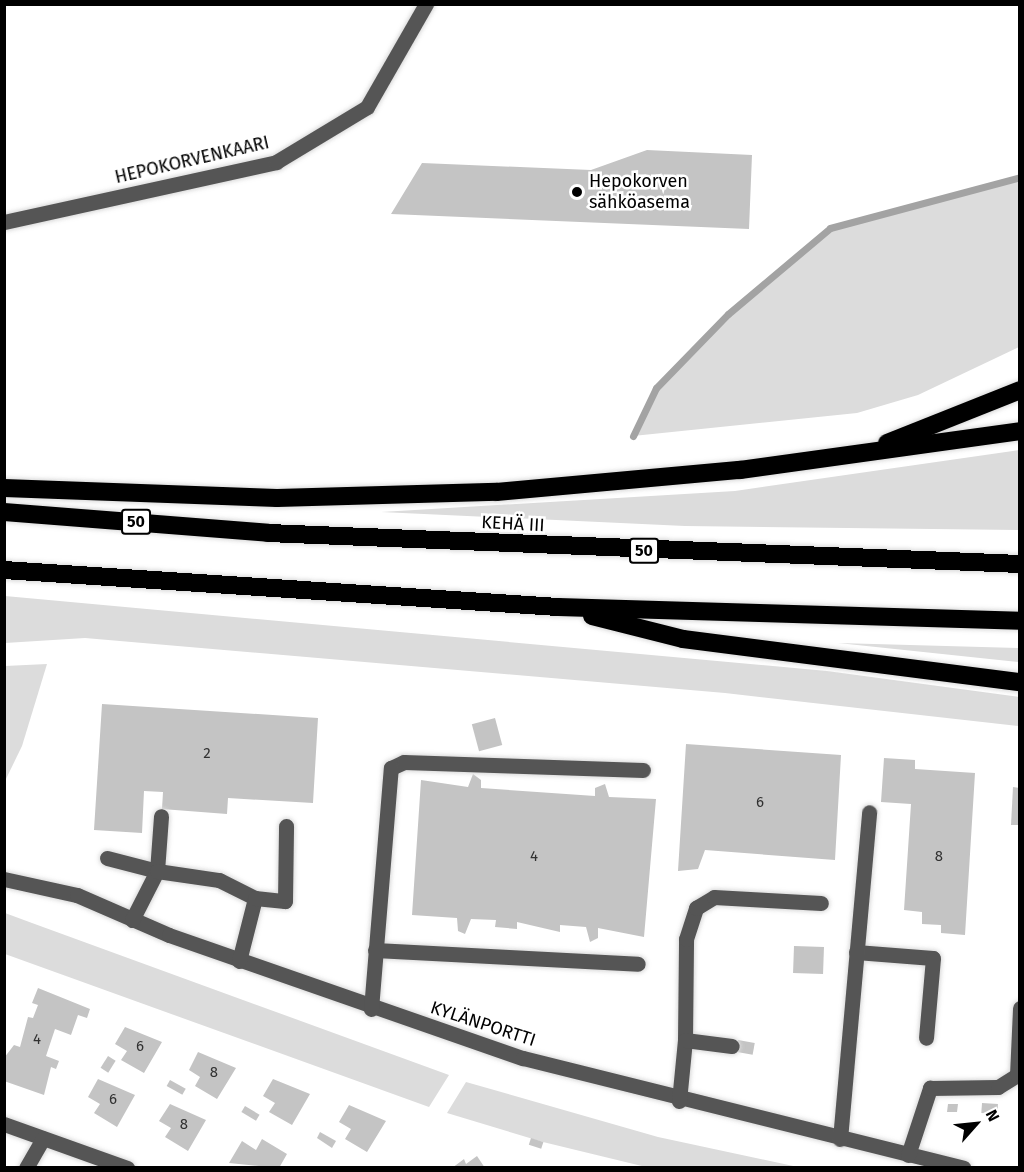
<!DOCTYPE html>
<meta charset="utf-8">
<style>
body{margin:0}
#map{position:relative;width:1024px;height:1172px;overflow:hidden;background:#fff;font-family:"Fira Sans",sans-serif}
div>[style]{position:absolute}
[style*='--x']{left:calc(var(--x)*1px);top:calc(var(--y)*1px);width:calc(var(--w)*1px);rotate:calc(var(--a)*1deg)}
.green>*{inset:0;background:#dcdcdc}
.stream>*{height:7px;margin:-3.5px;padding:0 3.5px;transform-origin:3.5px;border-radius:3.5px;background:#a3a3a3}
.building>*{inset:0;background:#c4c4c4;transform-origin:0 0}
.roads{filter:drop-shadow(0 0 2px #dbdbdb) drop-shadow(0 0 2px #dbdbdb)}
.minor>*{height:15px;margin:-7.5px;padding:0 7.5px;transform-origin:7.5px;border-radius:7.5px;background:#555}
.highway>*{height:18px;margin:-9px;padding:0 9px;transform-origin:9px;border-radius:9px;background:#000}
.dots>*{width:16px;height:16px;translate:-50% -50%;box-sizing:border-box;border:3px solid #fff;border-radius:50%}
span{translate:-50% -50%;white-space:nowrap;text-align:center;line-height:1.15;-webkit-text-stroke:5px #fff;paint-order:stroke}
.number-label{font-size:15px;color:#313131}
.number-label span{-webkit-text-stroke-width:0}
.shield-label span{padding:2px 4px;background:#fff;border:2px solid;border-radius:4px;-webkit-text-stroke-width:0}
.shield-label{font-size:16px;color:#000;font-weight:700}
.street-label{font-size:18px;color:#000}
.poi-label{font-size:18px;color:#000}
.left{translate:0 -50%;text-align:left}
.frame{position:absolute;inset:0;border:6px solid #000;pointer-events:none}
.north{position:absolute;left:946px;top:1094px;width:60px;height:60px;-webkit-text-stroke:4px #fff;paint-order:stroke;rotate:63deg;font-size:16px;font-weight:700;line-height:24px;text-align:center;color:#000}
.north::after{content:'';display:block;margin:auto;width:21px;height:27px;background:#000;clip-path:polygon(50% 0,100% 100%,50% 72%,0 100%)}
</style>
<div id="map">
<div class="green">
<div style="clip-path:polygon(1019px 177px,1019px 347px,918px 395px,857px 413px,633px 436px,656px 388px,728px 314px,830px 228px)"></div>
<div style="clip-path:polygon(1019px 450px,1019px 530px,685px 526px,381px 512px,735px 491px)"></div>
<div style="clip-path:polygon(5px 596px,827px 671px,1019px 697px,1019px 726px,725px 693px,85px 638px,5px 643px)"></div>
<div style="clip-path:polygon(838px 643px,1019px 648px,1019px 662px)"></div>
<div style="clip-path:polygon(47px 664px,22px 746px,5px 781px,5px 666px)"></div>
<div style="clip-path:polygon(5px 913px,32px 923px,449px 1075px,429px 1107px,5px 954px)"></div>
<div style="clip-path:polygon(466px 1082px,658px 1137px,798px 1167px,646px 1167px,543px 1142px,447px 1113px)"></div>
</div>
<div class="stream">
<div style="--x:633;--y:436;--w:53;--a:-64.4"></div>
<div style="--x:656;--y:388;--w:103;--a:-45.8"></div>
<div style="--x:728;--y:314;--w:133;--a:-40.1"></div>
<div style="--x:830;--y:228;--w:197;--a:-15"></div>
</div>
<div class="building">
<div style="clip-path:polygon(647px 150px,752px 155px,749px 229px,391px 214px,422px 163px,591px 170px)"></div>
<div style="clip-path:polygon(102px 704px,318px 718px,313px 803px,228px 798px,227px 814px,162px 809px,163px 792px,144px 791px,142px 833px,94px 830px)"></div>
<div style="left:495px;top:718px;width:28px;height:24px;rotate:75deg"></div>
<div style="clip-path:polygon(686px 744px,841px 755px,835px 860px,705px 850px,698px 869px,678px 871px)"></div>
<div style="clip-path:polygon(884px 758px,915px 760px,915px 769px,975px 773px,965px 935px,941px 933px,941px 925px,922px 924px,922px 912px,904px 910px,911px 804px,881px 802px)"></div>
<div style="clip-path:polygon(473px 774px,481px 780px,481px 788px,595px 796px,595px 788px,605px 784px,609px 797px,656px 799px,644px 937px,598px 928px,598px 938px,590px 942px,586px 927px,560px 925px,560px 932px,517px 922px,517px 929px,495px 927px,496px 920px,471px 919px,465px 934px,458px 931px,457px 918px,412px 915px,421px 780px,468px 787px)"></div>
<div style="clip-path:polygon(1013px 787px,1020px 788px,1020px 825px,1011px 825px)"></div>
<div style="left:794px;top:946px;width:30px;height:27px;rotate:2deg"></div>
<div style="clip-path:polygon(38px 988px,90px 1009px,87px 1018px,78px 1015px,71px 1035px,55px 1029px,46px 1056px,59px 1061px,56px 1069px,51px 1067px,44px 1095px,4px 1081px,4px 1058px,14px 1045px,20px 1047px,28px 1017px,33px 1018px,38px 1005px,32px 1003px)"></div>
<div style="clip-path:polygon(125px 1027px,162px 1042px,144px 1073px,121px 1060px,127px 1051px,115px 1044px)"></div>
<div style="left:738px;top:1040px;width:17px;height:12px;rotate:10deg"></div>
<div style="clip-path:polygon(198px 1052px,236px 1068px,217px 1099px,195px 1086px,200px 1077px,189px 1070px)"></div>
<div style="left:108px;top:1056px;width:9px;height:14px;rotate:32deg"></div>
<div style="clip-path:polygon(98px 1079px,135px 1095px,117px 1127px,94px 1113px,100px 1104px,88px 1097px)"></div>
<div style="clip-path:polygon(273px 1079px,310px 1094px,292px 1125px,269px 1112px,275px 1103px,263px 1096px)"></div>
<div style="left:170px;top:1080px;width:18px;height:7px;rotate:29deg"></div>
<div style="left:982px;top:1103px;width:16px;height:10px;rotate:4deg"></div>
<div style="clip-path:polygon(170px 1104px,206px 1120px,188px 1151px,165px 1137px,171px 1128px,159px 1121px)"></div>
<div style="clip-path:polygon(948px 1104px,958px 1104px,957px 1112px,947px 1112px)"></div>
<div style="clip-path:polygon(349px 1105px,386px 1121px,367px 1152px,345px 1139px,351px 1129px,339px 1122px)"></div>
<div style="left:245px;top:1106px;width:17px;height:7px;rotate:31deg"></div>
<div style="clip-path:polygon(320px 1132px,336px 1141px,332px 1148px,317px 1138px)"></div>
<div style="left:531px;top:1138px;width:13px;height:7px;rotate:18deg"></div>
<div style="clip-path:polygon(262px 1139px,287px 1154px,279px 1168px,229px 1163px,242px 1141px,256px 1150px)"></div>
<div style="clip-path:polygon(477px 1156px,485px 1168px,452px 1168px,464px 1159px,466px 1164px)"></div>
</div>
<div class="roads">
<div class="minor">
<div style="--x:4;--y:222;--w:279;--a:-12.4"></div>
<div style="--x:276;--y:162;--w:106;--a:-31.1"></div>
<div style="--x:367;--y:107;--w:119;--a:-60.2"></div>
<div style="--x:107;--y:858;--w:52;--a:14.6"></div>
<div style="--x:157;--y:871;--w:55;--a:-85.8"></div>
<div style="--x:4;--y:879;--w:75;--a:12.4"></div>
<div style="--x:77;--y:895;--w:100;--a:23.5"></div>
<div style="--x:169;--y:935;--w:375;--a:19.2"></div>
<div style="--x:523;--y:1058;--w:454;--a:14"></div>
<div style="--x:132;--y:920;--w:55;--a:-63"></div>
<div style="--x:157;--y:871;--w:63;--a:8.3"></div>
<div style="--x:219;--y:880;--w:40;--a:26.6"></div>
<div style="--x:375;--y:950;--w:263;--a:3"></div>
<div style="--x:856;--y:952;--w:77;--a:4.5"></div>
<div style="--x:933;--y:958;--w:80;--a:95"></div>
<div style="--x:239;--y:961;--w:65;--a:-75.7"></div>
<div style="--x:255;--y:898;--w:30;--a:6"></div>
<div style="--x:285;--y:901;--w:75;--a:-89.2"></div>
<div style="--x:371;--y:1009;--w:242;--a:-85.3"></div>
<div style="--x:391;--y:768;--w:14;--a:-25"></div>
<div style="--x:404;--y:762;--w:239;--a:1.9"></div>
<div style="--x:685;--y:1040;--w:101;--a:-89.4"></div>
<div style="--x:686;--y:939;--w:33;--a:-72"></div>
<div style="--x:696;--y:908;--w:21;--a:-31"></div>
<div style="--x:714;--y:897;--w:107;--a:3.2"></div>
<div style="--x:679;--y:1101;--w:61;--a:-84.4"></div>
<div style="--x:685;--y:1040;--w:47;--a:7.3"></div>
<div style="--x:4;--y:1124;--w:131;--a:19.7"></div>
<div style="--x:840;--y:1139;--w:328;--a:-84.9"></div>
<div style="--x:908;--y:1155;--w:71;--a:-71.8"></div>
<div style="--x:930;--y:1088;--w:68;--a:-0.8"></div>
<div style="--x:998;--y:1087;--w:22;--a:-32"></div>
<div style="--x:1017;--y:1075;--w:67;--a:-87.4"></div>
<div style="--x:26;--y:1168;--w:34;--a:-60"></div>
</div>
<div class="highway">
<div style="--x:887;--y:443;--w:143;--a:-21.7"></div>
<div style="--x:4;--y:488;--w:273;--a:2.1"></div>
<div style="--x:277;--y:498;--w:220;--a:-1.6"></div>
<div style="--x:497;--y:492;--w:244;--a:-5.2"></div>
<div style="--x:740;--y:470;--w:283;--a:-7.9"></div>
<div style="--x:4;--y:512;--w:265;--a:4.5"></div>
<div style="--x:268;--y:533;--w:753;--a:2.36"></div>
<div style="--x:4;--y:570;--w:555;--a:3.82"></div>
<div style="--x:558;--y:607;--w:462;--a:1.7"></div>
<div style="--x:592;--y:616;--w:94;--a:14.2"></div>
<div style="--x:683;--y:639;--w:340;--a:7.3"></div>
</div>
</div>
<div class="dots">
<div style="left:577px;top:192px;background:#000"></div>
</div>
<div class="number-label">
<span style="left:207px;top:754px">2</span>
<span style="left:760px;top:803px">6</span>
<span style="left:534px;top:857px">4</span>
<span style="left:939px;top:857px">8</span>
<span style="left:37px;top:1040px">4</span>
<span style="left:140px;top:1047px">6</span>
<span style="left:214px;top:1073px">8</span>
<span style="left:113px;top:1100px">6</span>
<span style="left:184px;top:1125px">8</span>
</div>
<div class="shield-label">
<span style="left:136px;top:522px">50</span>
<span style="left:644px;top:551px">50</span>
</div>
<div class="street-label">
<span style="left:192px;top:160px;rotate:-13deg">HEPOKORVENKAARI</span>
<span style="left:513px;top:524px;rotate:3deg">KEHÄ III</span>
<span style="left:483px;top:1024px;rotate:18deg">KYLÄNPORTTI</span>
</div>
<div class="poi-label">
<span class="left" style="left:589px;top:192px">Hepokorven<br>sähköasema</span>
</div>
<div class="frame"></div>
<div class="north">N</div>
</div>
